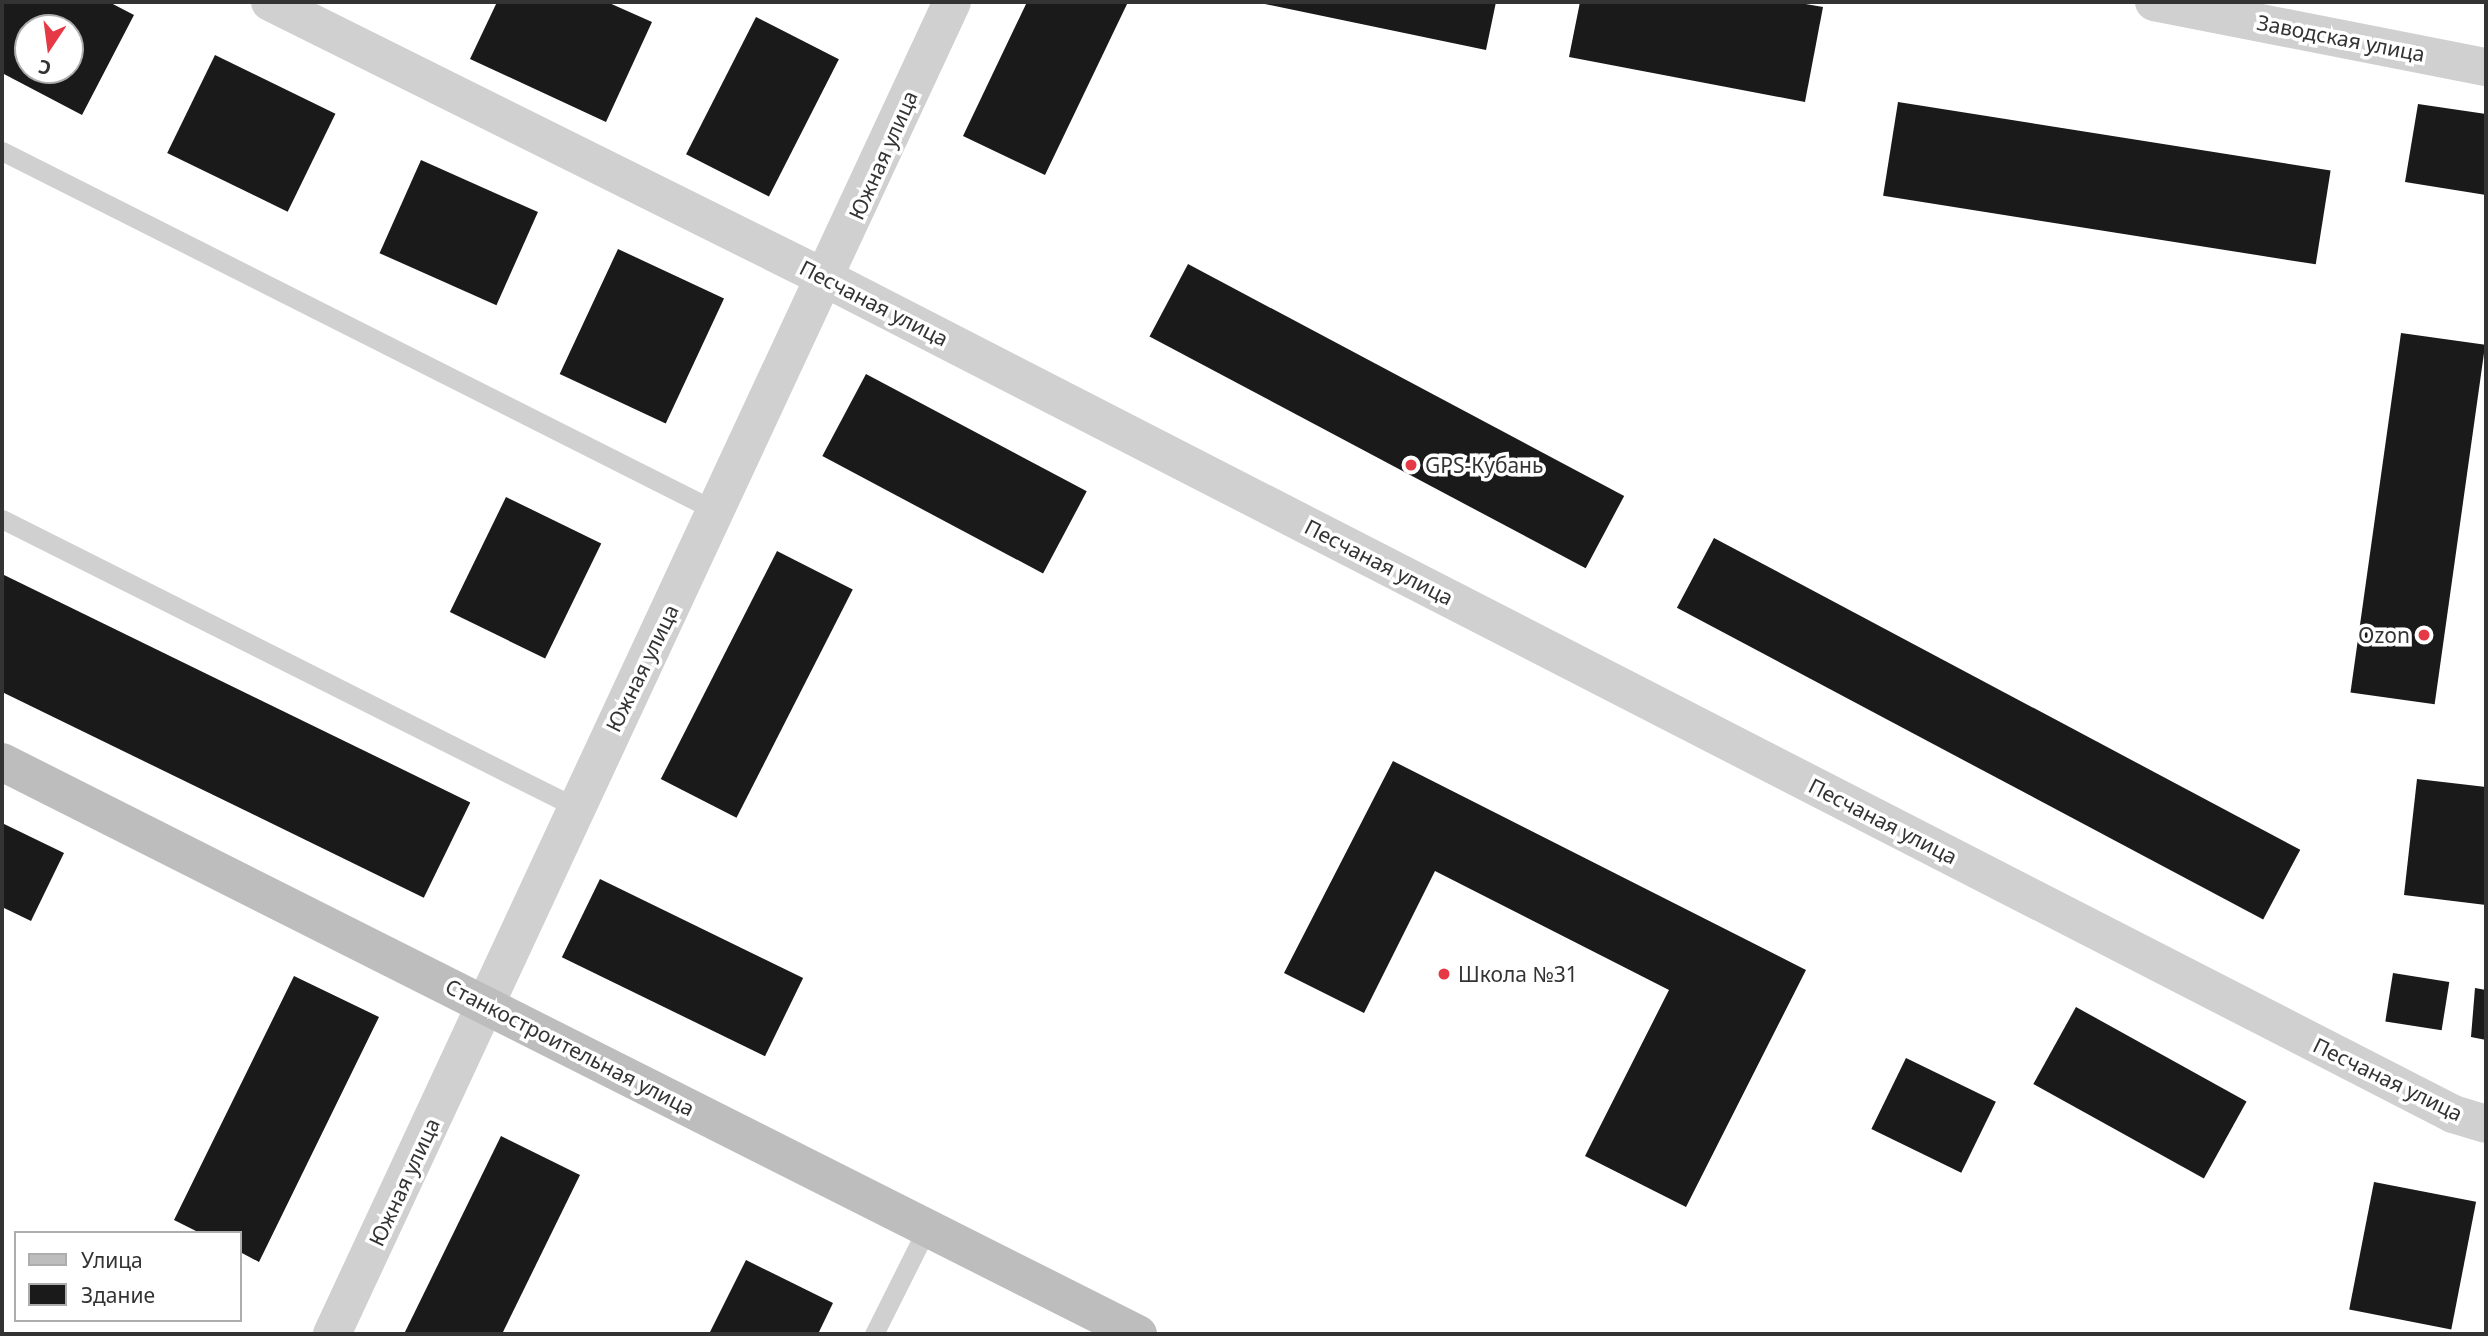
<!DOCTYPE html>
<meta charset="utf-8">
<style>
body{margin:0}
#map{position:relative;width:2488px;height:1336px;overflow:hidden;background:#fff;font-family:"Noto Sans",sans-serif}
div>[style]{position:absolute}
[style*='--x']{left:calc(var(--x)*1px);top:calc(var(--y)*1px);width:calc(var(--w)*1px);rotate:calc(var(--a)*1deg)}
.building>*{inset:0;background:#1a1a1a;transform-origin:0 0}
.lane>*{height:19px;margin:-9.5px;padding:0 9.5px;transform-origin:9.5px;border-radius:9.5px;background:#d0d0d0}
.street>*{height:38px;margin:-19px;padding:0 19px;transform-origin:19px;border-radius:19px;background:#d0d0d0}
.secondary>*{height:38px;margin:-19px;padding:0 19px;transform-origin:19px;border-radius:19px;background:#bdbdbd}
.dots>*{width:19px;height:19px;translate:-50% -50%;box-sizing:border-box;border:4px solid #fff;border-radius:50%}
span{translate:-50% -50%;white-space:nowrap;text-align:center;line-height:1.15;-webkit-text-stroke:7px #fff;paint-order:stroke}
.street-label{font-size:21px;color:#333}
.poi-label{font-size:21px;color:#333}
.left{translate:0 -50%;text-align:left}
.right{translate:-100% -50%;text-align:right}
.frame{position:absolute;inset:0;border:4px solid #333;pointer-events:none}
.legend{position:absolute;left:14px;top:1231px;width:228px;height:91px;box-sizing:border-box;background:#fff;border:2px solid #adadad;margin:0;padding:9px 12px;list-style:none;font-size:21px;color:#333}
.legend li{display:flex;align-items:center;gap:14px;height:35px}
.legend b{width:35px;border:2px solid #adadad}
.north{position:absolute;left:14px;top:14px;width:70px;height:70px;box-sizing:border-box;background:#fff;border:2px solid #adadad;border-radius:50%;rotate:193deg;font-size:19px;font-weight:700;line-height:28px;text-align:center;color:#333}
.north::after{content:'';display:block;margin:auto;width:24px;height:32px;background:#e63946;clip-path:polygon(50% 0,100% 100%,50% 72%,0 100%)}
</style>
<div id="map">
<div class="building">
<div style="clip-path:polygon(evenodd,2px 2px,109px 2px,134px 15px,82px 115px,2px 73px,2px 2px,28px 28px,70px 28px,70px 70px,28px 70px,28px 28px)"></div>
<div style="clip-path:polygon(497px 2px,607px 2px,652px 22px,606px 122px,470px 59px)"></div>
<div style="clip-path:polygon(1027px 2px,1128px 2px,1045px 175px,963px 136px)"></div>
<div style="clip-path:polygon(1255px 2px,1496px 2px,1486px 50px)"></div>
<div style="clip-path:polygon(1580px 2px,1794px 2px,1823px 7px,1805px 102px,1569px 57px)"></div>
<div style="left:756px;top:17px;width:93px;height:154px;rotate:27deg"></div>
<div style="left:215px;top:55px;width:134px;height:109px;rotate:26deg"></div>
<div style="left:1898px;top:102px;width:438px;height:95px;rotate:9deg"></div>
<div style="clip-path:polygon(2418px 104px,2486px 114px,2486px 195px,2405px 182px)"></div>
<div style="left:421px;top:160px;width:128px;height:102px;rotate:24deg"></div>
<div style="left:618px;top:249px;width:117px;height:138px;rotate:25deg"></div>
<div style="left:1188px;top:264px;width:494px;height:82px;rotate:28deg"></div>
<div style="left:2401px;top:333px;width:85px;height:363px;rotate:8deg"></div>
<div style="left:866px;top:374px;width:250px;height:93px;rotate:28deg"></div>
<div style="left:506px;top:497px;width:106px;height:128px;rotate:26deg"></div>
<div style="left:1714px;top:538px;width:664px;height:79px;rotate:28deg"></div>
<div style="left:777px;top:551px;width:85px;height:256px;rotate:27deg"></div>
<div style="left:2px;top:574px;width:521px;height:106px;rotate:26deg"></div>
<div style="clip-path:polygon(1393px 761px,1806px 970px,1686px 1207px,1585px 1156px,1669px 990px,1435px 871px,1364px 1013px,1284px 973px)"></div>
<div style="clip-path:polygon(2417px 779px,2486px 787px,2486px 905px,2404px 895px)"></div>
<div style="clip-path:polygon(2px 823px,64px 853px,31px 921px,2px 907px)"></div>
<div style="left:600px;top:879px;width:226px;height:87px;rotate:26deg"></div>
<div style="left:2393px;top:973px;width:57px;height:49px;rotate:9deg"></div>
<div style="clip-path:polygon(294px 976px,379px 1017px,259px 1262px,240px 1252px,240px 1233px,200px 1233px,174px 1220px)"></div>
<div style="clip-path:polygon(2475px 988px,2486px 990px,2486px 1040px,2471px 1037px)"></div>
<div style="left:2076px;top:1007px;width:195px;height:88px;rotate:29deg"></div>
<div style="left:1906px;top:1058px;width:100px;height:79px;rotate:26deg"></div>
<div style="clip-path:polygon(501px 1136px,580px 1175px,502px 1334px,404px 1334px)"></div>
<div style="left:2374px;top:1182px;width:104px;height:130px;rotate:11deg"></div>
<div style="clip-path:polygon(746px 1260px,833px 1303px,818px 1334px,709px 1334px)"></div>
</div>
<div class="lane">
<div style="--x:2;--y:151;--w:802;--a:26.76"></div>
<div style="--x:2;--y:519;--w:641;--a:26.68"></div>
<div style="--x:874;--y:1334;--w:119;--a:-63.4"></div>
</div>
<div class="street">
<div style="--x:270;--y:2;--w:622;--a:26.44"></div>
<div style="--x:827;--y:279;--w:1828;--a:27.18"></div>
<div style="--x:2453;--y:1114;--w:34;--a:17"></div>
<div style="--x:2154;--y:2;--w:338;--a:11.1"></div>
<div style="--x:332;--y:1334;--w:1469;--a:-65.04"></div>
</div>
<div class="secondary">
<div style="--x:2;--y:762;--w:1272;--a:26.73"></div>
</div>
<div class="dots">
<div style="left:1411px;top:465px;background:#e63946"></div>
<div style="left:2424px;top:635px;background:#e63946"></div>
<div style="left:1444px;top:974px;background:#e63946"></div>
</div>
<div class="street-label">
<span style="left:2341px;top:38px;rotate:11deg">Заводская улица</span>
<span style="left:883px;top:155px;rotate:-66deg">Южная улица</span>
<span style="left:874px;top:303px;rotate:27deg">Песчаная улица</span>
<span style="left:1379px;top:562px;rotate:27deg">Песчаная улица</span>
<span style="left:642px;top:668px;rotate:-64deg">Южная улица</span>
<span style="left:1883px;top:821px;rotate:27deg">Песчаная улица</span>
<span style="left:570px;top:1047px;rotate:27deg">Станкостроительная улица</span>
<span style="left:2388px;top:1079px;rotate:26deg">Песчаная улица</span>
<span style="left:404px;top:1182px;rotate:-65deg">Южная улица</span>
</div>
<div class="poi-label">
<span class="left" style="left:1425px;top:465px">GPS-Кубань</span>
<span class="right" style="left:2410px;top:635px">Ozon</span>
<span class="left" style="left:1458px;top:974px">Школа №31</span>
</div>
<div class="frame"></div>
<ul class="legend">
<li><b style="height:9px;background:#bdbdbd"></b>Улица</li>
<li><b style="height:19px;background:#1a1a1a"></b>Здание</li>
</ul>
<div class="north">С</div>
</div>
